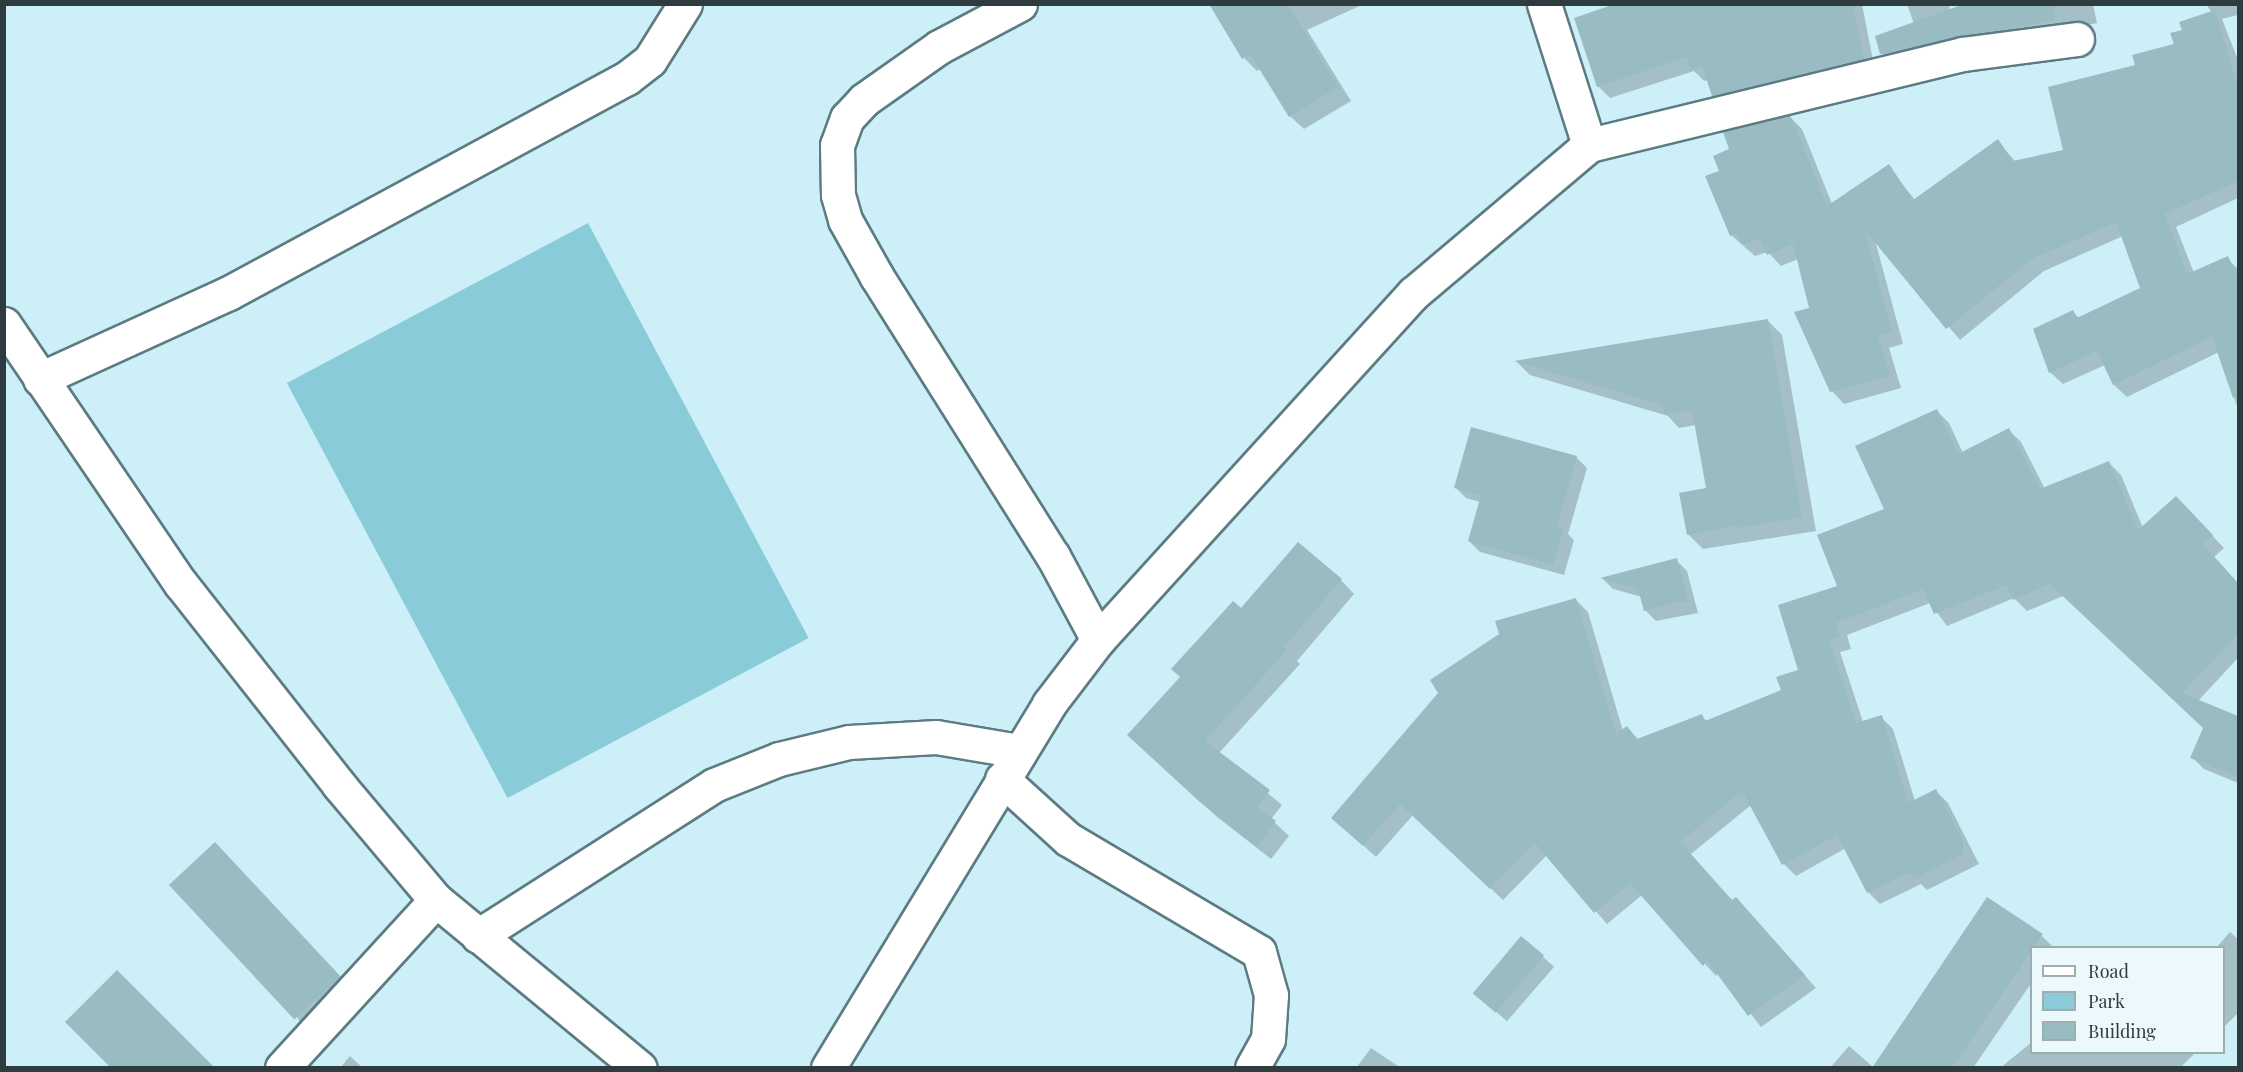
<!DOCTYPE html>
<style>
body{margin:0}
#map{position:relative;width:2243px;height:1072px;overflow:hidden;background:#cdf0f8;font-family:"Playfair Display",serif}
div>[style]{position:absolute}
.green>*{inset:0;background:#89cbd9;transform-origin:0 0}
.shadow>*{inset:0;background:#0003;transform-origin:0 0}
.building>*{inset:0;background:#99bbc2;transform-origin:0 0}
.roads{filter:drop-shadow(2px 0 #5c7c83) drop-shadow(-2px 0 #5c7c83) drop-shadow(0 2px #5c7c83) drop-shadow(0 -2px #5c7c83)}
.minor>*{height:33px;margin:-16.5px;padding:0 16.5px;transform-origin:16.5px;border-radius:16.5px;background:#fff}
span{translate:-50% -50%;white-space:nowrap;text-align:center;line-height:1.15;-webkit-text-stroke:4.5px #ebf9fc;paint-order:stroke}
.frame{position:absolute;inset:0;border:6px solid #2e3c3f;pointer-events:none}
.legend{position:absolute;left:2030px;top:946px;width:195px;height:108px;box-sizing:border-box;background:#ebf9fc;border:2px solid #9fadb0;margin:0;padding:8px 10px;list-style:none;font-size:18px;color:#2e3c3f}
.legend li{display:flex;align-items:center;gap:12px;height:30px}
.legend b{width:30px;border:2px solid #9fadb0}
</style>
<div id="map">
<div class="green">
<div style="left:588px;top:223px;width:470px;height:341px;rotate:62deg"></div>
</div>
<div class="shadow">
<div style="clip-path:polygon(1211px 4px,1364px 4px,1307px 30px,1351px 101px,1304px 129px,1290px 116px,1261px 69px,1257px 71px,1244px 58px)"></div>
<div style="clip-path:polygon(1620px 4px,1862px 4px,1875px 71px,1725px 107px,1713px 95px,1708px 80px,1704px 81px,1694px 71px,1610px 98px,1598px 86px)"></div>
<div style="clip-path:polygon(1907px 4px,1949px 4px,1950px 11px,1969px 4px,2093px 4px,2097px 23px,1892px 64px,1881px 53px,1914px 24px)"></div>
<div style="clip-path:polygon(2206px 4px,2238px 4px,2238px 15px,2222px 19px,2238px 60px,2238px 198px,2176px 227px,2194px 273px,2227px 258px,2238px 269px,2238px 409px,2219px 352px,2127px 397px,2114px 385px,2105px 365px,2063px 384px,2050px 372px,2073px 312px,2079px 318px,2142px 289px,2123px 236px,2044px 271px,1960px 340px,1875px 240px,1903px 344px,1889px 348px,1901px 388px,1844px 404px,1832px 391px,1798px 259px,1781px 266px,1768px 252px,1755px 256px,1731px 235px,1721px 172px,1790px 117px,1802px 129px,1832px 204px,1888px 166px,1915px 200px,1997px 141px,2016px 162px,2065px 151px,2137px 66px,2175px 45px,2183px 31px,2212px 13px)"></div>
<div style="clip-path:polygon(1768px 321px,1782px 335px,1816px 531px,1703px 549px,1689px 535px,1707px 489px,1696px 425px,1679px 428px,1668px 416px,1530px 375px,1517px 362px)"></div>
<div style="clip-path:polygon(1937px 411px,1949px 423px,1963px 453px,2009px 430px,2021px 442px,2045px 489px,2109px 463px,2121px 475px,2143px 528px,2188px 510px,2224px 548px,2214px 557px,2238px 584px,2238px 658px,2198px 701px,2238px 717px,2238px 783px,2204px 769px,2192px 757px,2204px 728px,2063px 596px,2027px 611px,2014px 598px,1947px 626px,1930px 603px,1847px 635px,1851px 649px,1840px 652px,1863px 722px,1881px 717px,1893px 729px,1915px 801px,1936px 791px,1948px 803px,1979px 864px,1927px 890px,1921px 884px,1880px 904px,1868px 892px,1846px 848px,1796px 876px,1784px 864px,1751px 805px,1691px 854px,1732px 902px,1748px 911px,1816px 988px,1761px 1027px,1719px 973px,1716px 976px,1705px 964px,1642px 895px,1607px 924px,1547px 855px,1503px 900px,1413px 815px,1376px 857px,1333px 818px,1576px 600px,1588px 612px,1623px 731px,1627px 728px,1639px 740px,1701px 716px,1707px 721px,1782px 691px,1800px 671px,1839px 587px,1886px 510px)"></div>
<div style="clip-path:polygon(1576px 457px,1587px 468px,1568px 534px,1574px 540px,1564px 575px,1480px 552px,1469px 541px,1480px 502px,1466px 498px,1455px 487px)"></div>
<div style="clip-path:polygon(1676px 560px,1687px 571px,1698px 613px,1656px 621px,1645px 610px,1642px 597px,1613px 589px,1603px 579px)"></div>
<div style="clip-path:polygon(1341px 580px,1354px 594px,1297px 661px,1300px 664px,1219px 753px,1282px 805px,1271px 819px,1289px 836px,1271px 859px,1216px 816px,1143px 748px,1241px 610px)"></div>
<div style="clip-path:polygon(231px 860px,356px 993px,315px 1037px,299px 1021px)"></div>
<div style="clip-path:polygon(2230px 932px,2238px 939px,2238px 1013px,2224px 1027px,2224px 948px,2216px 948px)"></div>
<div style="clip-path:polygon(2042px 936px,2054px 948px,2032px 948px,2032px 982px,1973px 1068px,1830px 1068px,1849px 1046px,1873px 1067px)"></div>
<div style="left:1521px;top:938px;width:44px;height:72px;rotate:41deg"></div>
<div style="clip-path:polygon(2032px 1042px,2032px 1052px,2196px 1052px,2180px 1068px,2000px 1068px)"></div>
<div style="clip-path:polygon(1371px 1048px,1401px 1068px,1356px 1068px)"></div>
<div style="clip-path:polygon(350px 1056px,363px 1068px,340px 1068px)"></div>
</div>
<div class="building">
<div style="clip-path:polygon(1209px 4px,1288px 4px,1338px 87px,1289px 117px,1250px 54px,1242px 59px)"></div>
<div style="clip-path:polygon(1615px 4px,1853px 4px,1864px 59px,1712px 96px,1702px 66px,1691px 70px,1687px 57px,1597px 87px,1574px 18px)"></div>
<div style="clip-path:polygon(1964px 4px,2054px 4px,2055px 20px,1880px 54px,1875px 36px)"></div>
<div style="clip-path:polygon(2215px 10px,2238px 87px,2238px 181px,2165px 214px,2187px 274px,2228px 256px,2238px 278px,2238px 397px,2233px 398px,2212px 337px,2113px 385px,2097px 351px,2049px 373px,2033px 329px,2073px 310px,2077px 318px,2140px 288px,2116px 222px,2032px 259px,1946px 329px,1864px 229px,1892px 332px,1878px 336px,1890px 376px,1830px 392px,1794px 312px,1809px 308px,1793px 244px,1767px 255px,1760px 239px,1742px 245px,1737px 233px,1730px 236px,1705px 176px,1719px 171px,1713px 156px,1729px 149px,1723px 132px,1790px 115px,1827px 206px,1889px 164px,1913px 200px,1998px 139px,2013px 161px,2063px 150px,2048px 87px,2135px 65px,2132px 55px,2174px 44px,2170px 33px,2182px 30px,2179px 22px)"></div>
<div style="clip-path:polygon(1768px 319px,1802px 517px,1739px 528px,1739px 525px,1687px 535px,1679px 493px,1706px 488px,1692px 410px,1664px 414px,1662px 405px,1514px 361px)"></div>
<div style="clip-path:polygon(1937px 409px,1958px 454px,2009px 428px,2040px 489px,2109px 461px,2138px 530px,2176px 496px,2213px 535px,2203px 544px,2238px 583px,2238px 634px,2182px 693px,2238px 716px,2238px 777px,2190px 758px,2203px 728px,2050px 584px,2013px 600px,2007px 585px,1934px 614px,1923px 589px,1836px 623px,1840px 637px,1829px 640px,1856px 723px,1882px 715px,1908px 803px,1936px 789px,1963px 841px,1963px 854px,1913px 879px,1910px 872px,1867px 893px,1837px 835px,1782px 865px,1742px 791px,1680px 842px,1732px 900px,1736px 897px,1805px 975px,1748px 1016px,1707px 960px,1703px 966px,1630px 883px,1594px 913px,1535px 843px,1490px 889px,1400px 804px,1363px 846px,1331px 818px,1438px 693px,1430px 680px,1499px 634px,1495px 621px,1576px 598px,1616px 734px,1627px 726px,1637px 739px,1702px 714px,1705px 721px,1781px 690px,1776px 677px,1798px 670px,1778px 605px,1837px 586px,1817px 535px,1884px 509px,1855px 446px)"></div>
<div style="clip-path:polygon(1471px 427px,1577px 456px,1557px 526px,1564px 528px,1553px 565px,1468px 541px,1481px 495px,1454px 488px)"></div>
<div style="clip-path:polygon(1298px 542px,1342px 579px,1284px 647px,1287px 650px,1205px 741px,1270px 790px,1257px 807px,1276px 821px,1257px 847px,1201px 803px,1127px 735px,1180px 677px,1171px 669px,1233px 601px,1241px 608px)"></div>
<div style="clip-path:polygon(1677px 558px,1689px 603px,1681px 601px,1644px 611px,1638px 589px,1600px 578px)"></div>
<div style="left:215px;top:842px;width:184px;height:63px;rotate:47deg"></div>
<div style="clip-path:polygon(1987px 897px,2043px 934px,1952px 1068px,1872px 1068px)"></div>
<div style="left:1521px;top:936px;width:30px;height:75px;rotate:40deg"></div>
<div style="clip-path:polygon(117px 970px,215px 1068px,111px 1068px,65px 1022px)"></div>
</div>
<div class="roads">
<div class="minor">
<div style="left:1020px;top:4px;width:92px;rotate:152deg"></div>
<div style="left:939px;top:47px;width:92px;rotate:144.8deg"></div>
<div style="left:864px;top:100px;width:25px;rotate:133deg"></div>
<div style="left:847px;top:118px;width:29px;rotate:110deg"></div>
<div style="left:837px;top:145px;width:50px;rotate:88.9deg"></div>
<div style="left:838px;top:195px;width:26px;rotate:74deg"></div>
<div style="left:845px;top:220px;width:65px;rotate:60.7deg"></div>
<div style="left:877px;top:277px;width:330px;rotate:57.8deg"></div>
<div style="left:1053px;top:556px;width:95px;rotate:61.8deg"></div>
<div style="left:1544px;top:4px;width:148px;rotate:72.3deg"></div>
<div style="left:4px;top:324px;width:315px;rotate:55.8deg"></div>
<div style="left:181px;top:584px;width:256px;rotate:51.8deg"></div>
<div style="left:339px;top:785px;width:150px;rotate:49.9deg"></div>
<div style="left:436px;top:900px;width:264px;rotate:39.5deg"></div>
<div style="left:40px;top:379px;width:208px;rotate:-24.5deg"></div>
<div style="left:229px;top:293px;width:452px;rotate:-28.4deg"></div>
<div style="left:627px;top:78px;width:29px;rotate:-38deg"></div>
<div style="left:650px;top:60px;width:66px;rotate:-58deg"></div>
<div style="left:1002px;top:779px;width:89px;rotate:42.3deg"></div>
<div style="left:1068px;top:839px;width:222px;rotate:30.6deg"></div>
<div style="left:1259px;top:952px;width:45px;rotate:74.4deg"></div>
<div style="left:1271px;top:995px;width:44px;rotate:93.9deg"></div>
<div style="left:1268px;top:1039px;width:33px;rotate:119deg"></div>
<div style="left:478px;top:936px;width:280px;rotate:-32.6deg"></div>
<div style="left:714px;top:785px;width:70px;rotate:-21.8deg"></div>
<div style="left:779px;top:759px;width:72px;rotate:-13.7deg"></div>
<div style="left:849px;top:742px;width:87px;rotate:-3.3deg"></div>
<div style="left:936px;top:737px;width:84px;rotate:9.6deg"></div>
<div style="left:282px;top:1068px;width:228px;rotate:-47.5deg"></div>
<div style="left:828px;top:1068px;width:426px;rotate:-58.7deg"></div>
<div style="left:1049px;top:704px;width:81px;rotate:-52.6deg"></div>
<div style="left:1098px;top:640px;width:469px;rotate:-47.7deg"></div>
<div style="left:1414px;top:293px;width:229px;rotate:-40.2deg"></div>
<div style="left:1589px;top:145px;width:385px;rotate:-13.7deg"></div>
<div style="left:1963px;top:54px;width:115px;rotate:-7.5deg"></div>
</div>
</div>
<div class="frame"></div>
<ul class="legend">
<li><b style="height:8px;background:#fff"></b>Road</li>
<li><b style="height:16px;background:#89cbd9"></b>Park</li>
<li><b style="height:16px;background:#99bbc2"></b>Building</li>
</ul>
</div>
